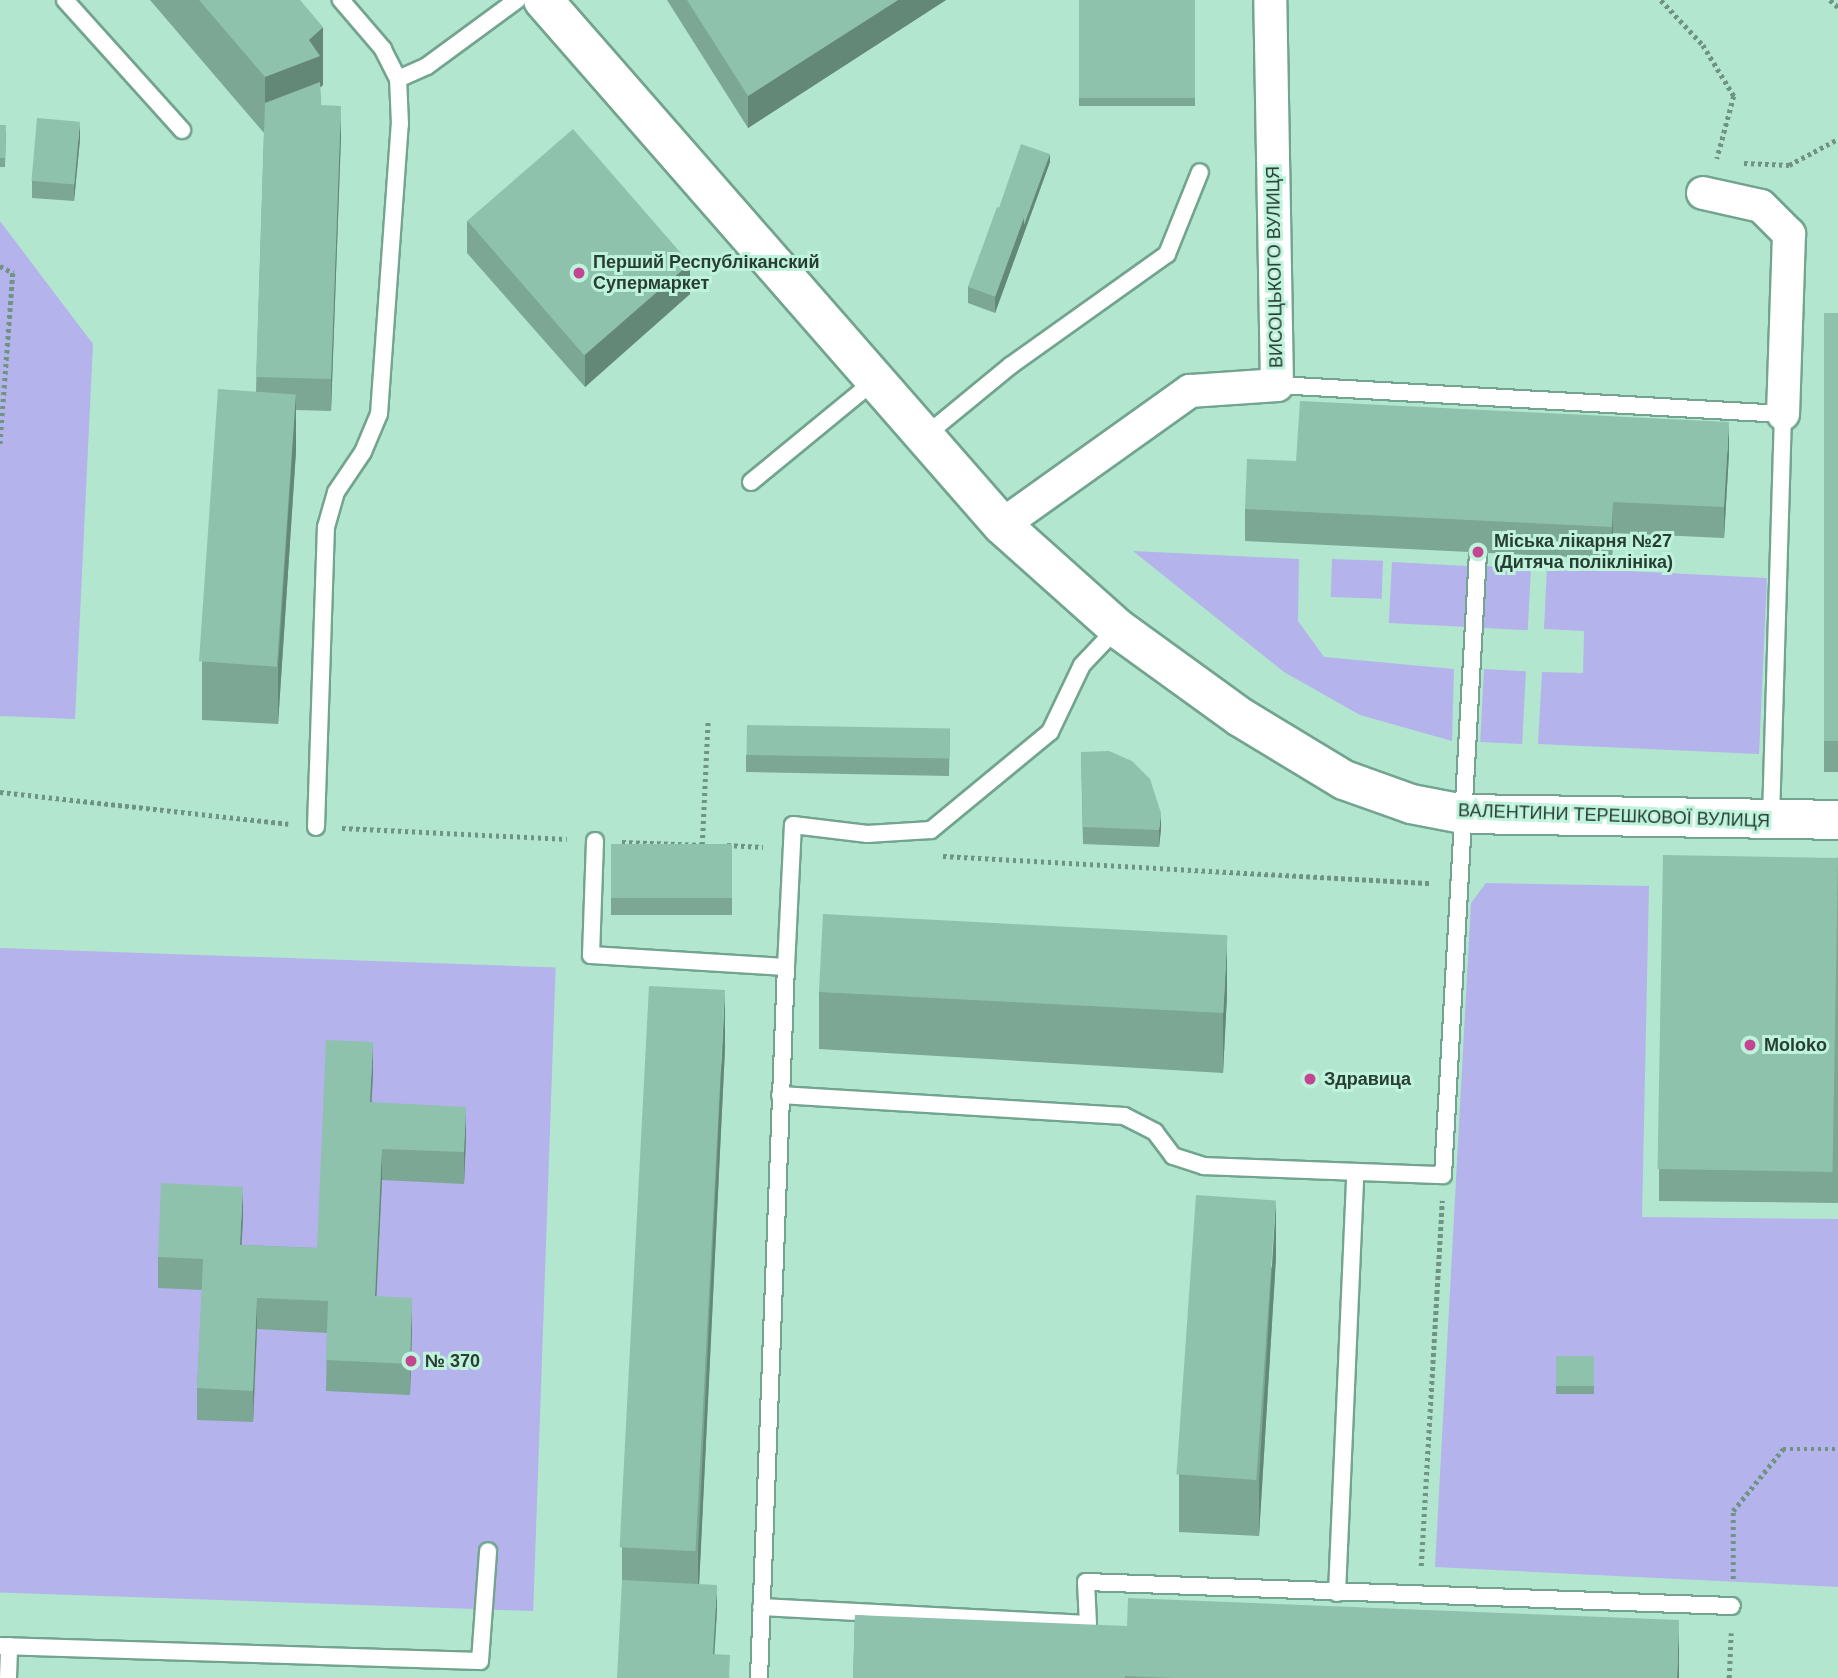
<!DOCTYPE html>
<meta charset="utf-8">
<style>
body{margin:0}
#map{position:relative;width:1838px;height:1678px;overflow:hidden;background:#b2e6cf;font-family:Arial,sans-serif}
div>[style]{position:absolute}
.green>*{inset:0;background:#b5b3eb;transform-origin:0 0}
.path>*{height:4.5px;margin-top:-2.25px;transform-origin:0;background:repeating-linear-gradient(90deg,#6f9484 0 3.5px,transparent 0 7px)}
.roads{filter:drop-shadow(2px 0 #72a48f) drop-shadow(-2px 0 #72a48f) drop-shadow(0 2px #72a48f) drop-shadow(0 -2px #72a48f)}
.lane>*{height:16px;margin:-8px;padding:0 8px;transform-origin:8px;border-radius:8px;background:#fff}
.street>*{height:32px;margin:-16px;padding:0 16px;transform-origin:16px;border-radius:16px;background:#fff}
.secondary>*{height:38px;margin:-19px;padding:0 19px;transform-origin:19px;border-radius:19px;background:#fff}
.wall>*{inset:0;background:#7ba794;transform-origin:0 0}
.shaded-wall>*{inset:0;background:#648878}
.building>*{inset:0;background:#8fc2ac;transform-origin:0 0}
.dots>*{width:19px;height:19px;translate:-50% -50%;box-sizing:border-box;border:4px solid #bff3dc;border-radius:50%}
span{translate:-50% -50%;white-space:nowrap;text-align:center;line-height:1.15;-webkit-text-stroke:6px #bff3dc;paint-order:stroke}
.poi-label{font-size:18px;color:#283d34;font-weight:700}
.left{translate:0 -50%;text-align:left}
.street-label{font-size:18px;color:#283d34}
</style>
<div id="map">
<div class="green">
<div style="clip-path:polygon(0 221px,93px 344px,75px 719px,0 716px)"></div>
<div style="clip-path:polygon(1133px 551px,1299px 559px,1298px 621px,1324px 657px,1454px 669px,1452px 741px,1360px 715px,1284px 672px)"></div>
<div style="left:1332px;top:559px;width:51px;height:38px;rotate:2deg"></div>
<div style="left:1392px;top:562px;width:80px;height:61px;rotate:3deg"></div>
<div style="left:1487px;top:566px;width:44px;height:62px;rotate:3deg"></div>
<div style="clip-path:polygon(1547px 567px,1767px 578px,1759px 754px,1538px 744px,1542px 672px,1583px 673px,1584px 631px,1544px 629px)"></div>
<div style="left:1484px;top:669px;width:42px;height:73px;rotate:3deg"></div>
<div style="clip-path:polygon(1486px 883px,1649px 886px,1642px 1217px,1838px 1219px,1838px 1587px,1435px 1567px,1471px 903px)"></div>
<div style="left:0;top:948px;width:556px;height:644px;rotate:2deg"></div>
</div>
<div class="path">
<div style="left:1661px;top:0;width:62px;rotate:47deg"></div>
<div style="left:1703px;top:45px;width:60px;rotate:58.7deg"></div>
<div style="left:1734px;top:96px;width:65px;rotate:105.1deg"></div>
<div style="left:1830px;top:0;width:11px;rotate:41deg"></div>
<div style="left:1744px;top:163px;width:45px;rotate:2.5deg"></div>
<div style="left:1789px;top:165px;width:55px;rotate:-28deg"></div>
<div style="left:0;top:266px;width:15px;rotate:28deg"></div>
<div style="left:13px;top:273px;width:172px;rotate:94.3deg"></div>
<div style="left:0;top:792px;width:290px;rotate:6.3deg"></div>
<div style="left:342px;top:828px;width:225px;rotate:2.8deg"></div>
<div style="left:622px;top:842px;width:82px;rotate:2.1deg"></div>
<div style="left:702px;top:845px;width:125px;rotate:-87.3deg"></div>
<div style="left:727px;top:845px;width:36px;rotate:3deg"></div>
<div style="left:943px;top:856px;width:489px;rotate:3.2deg"></div>
<div style="left:1421px;top:1566px;width:366px;rotate:-86.7deg"></div>
<div style="left:1733px;top:1579px;width:68px;rotate:-90deg"></div>
<div style="left:1733px;top:1511px;width:80px;rotate:-51.1deg"></div>
<div style="left:1783px;top:1449px;width:55px"></div>
<div style="left:1729px;top:1678px;width:45px;rotate:-87.5deg"></div>
</div>
<div class="roads">
<div class="lane">
<div style="left:65px;top:0;width:175px;rotate:48deg"></div>
<div style="left:398px;top:79px;width:32px;rotate:-24deg"></div>
<div style="left:427px;top:66px;width:112px;rotate:-36.3deg"></div>
<div style="left:1277px;top:385px;width:507px;rotate:3.28deg"></div>
<div style="left:1783px;top:414px;width:406px;rotate:91.7deg"></div>
<div style="left:926px;top:435px;width:109px;rotate:-39.4deg"></div>
<div style="left:1010px;top:366px;width:193px;rotate:-35.5deg"></div>
<div style="left:1167px;top:254px;width:88px;rotate:-68.1deg"></div>
<div style="left:751px;top:482px;width:161px;rotate:-39.4deg"></div>
<div style="left:316px;top:827px;width:300px;rotate:-88.1deg"></div>
<div style="left:326px;top:527px;width:36px;rotate:-74deg"></div>
<div style="left:336px;top:492px;width:48px;rotate:-56deg"></div>
<div style="left:363px;top:452px;width:41px;rotate:-67.2deg"></div>
<div style="left:379px;top:414px;width:291px;rotate:-85.9deg"></div>
<div style="left:400px;top:124px;width:45px;rotate:-92.5deg"></div>
<div style="left:398px;top:79px;width:34px;rotate:-117deg"></div>
<div style="left:383px;top:49px;width:65px;rotate:-130.6deg"></div>
<div style="left:595px;top:841px;width:114px;rotate:92deg"></div>
<div style="left:591px;top:955px;width:195px;rotate:3.5deg"></div>
<div style="left:786px;top:967px;width:142px;rotate:-87.2deg"></div>
<div style="left:793px;top:825px;width:75px;rotate:6.9deg"></div>
<div style="left:867px;top:834px;width:64px;rotate:-3.6deg"></div>
<div style="left:931px;top:830px;width:154px;rotate:-39.5deg"></div>
<div style="left:1050px;top:732px;width:74px;rotate:-64.5deg"></div>
<div style="left:1082px;top:665px;width:51px;rotate:-46.6deg"></div>
<div style="left:780px;top:1095px;width:345px;rotate:3.5deg"></div>
<div style="left:1124px;top:1116px;width:35px;rotate:27deg"></div>
<div style="left:1155px;top:1132px;width:30px;rotate:53deg"></div>
<div style="left:1173px;top:1156px;width:33px;rotate:18deg"></div>
<div style="left:1204px;top:1166px;width:239px;rotate:2.2deg"></div>
<div style="left:1443px;top:1175px;width:624px;rotate:-86.78deg"></div>
<div style="left:1337px;top:1593px;width:420px;rotate:-87.5deg"></div>
<div style="left:761px;top:1607px;width:327px;rotate:3deg"></div>
<div style="left:1088px;top:1624px;width:42px;rotate:-92.7deg"></div>
<div style="left:1086px;top:1582px;width:646px;rotate:2.13deg"></div>
<div style="left:0;top:1646px;width:480px;rotate:1.8deg"></div>
<div style="left:480px;top:1661px;width:110px;rotate:-85.8deg"></div>
<div style="left:8px;top:1678px;width:32px;rotate:-88deg"></div>
<div style="left:759px;top:1678px;width:712px;rotate:-87.83deg"></div>
</div>
<div class="street">
<div style="left:1703px;top:193px;width:59px;rotate:12.6deg"></div>
<div style="left:1761px;top:206px;width:40px;rotate:45deg"></div>
<div style="left:1789px;top:234px;width:180px;rotate:91.9deg"></div>
<div style="left:1002px;top:525px;width:231px;rotate:-35.5deg"></div>
<div style="left:1190px;top:391px;width:87px;rotate:-3.9deg"></div>
<div style="left:1277px;top:385px;width:385px;rotate:-91deg"></div>
</div>
<div class="secondary">
<div style="left:543px;top:0;width:697px;rotate:48.84deg"></div>
<div style="left:1002px;top:525px;width:154px;rotate:41.8deg"></div>
<div style="left:1117px;top:628px;width:152px;rotate:35.9deg"></div>
<div style="left:1240px;top:717px;width:122px;rotate:31.2deg"></div>
<div style="left:1344px;top:780px;width:71px;rotate:19.7deg"></div>
<div style="left:1411px;top:804px;width:53px;rotate:10.9deg"></div>
<div style="left:1463px;top:814px;width:375px;rotate:0.9deg"></div>
</div>
</div>
<div class="wall">
<div style="clip-path:polygon(150px 0,300px 0,323px 85px,320px 87px,321px 105px,341px 137px,331px 411px,296px 410px,296px 451px,278px 724px,202px 720px,202px 662px,256px 391px,264px 133px)"></div>
<div style="clip-path:polygon(667px 0,946px 0,748px 128px)"></div>
<div style="left:1079px;top:0;width:116px;height:106px"></div>
<div style="clip-path:polygon(0 125px,6px 133px,5px 167px,0 167px)"></div>
<div style="clip-path:polygon(80px 139px,74px 201px,32px 198px,32px 181px)"></div>
<div style="clip-path:polygon(1050px 162px,995px 313px,968px 303px,968px 287px,999px 208px)"></div>
<div style="clip-path:polygon(467px 221px,690px 294px,585px 387px,467px 253px)"></div>
<div style="left:1824px;top:313px;width:14px;height:459px"></div>
<div style="clip-path:polygon(1729px 453px,1724px 538px,1613px 533px,1612px 559px,1245px 541px,1245px 509px,1296px 461px)"></div>
<div style="clip-path:polygon(950px 729px,949px 776px,746px 772px,746px 755px)"></div>
<div style="clip-path:polygon(1081px 752px,1161px 829px,1159px 847px,1083px 844px)"></div>
<div style="left:611px;top:844px;width:121px;height:71px"></div>
<div style="clip-path:polygon(1838px 857px,1838px 1203px,1659px 1201px,1659px 1169px)"></div>
<div style="clip-path:polygon(819px 992px,1227px 995px,1223px 1073px,819px 1049px)"></div>
<div style="clip-path:polygon(725px 1048px,699px 1584px,717px 1610px,714px 1654px,730px 1678px,622px 1580px,622px 1547px)"></div>
<div style="clip-path:polygon(373px 1074px,371px 1102px,466px 1138px,464px 1184px,382px 1180px,376px 1296px,412px 1329px,410px 1395px,326px 1391px,327px 1333px,257px 1329px,253px 1422px,197px 1420px,197px 1388px,202px 1290px,158px 1288px,158px 1257px,243px 1218px,241px 1245px,317px 1248px)"></div>
<div style="clip-path:polygon(1276px 1257px,1259px 1536px,1179px 1532px,1179px 1474px)"></div>
<div style="left:1556px;top:1356px;width:38px;height:38px"></div>
<div style="clip-path:polygon(855px 1615px,1679px 1678px,853px 1678px)"></div>
</div>
<div class="shaded-wall">
<div style="clip-path:polygon(898px 0,946px 0,748px 128px,748px 96px)"></div>
<div style="clip-path:polygon(323px 27px,323px 85px,265px 134px,265px 77px)"></div>
<div style="clip-path:polygon(341px 106px,341px 137px,331px 411px,331px 379px)"></div>
<div style="clip-path:polygon(80px 122px,80px 139px,74px 201px,74px 185px)"></div>
<div style="clip-path:polygon(1050px 154px,1050px 162px,995px 313px,995px 296px,1024px 217px)"></div>
<div style="clip-path:polygon(690px 263px,690px 294px,585px 387px,585px 355px)"></div>
<div style="clip-path:polygon(296px 394px,296px 451px,278px 724px,278px 667px)"></div>
<div style="clip-path:polygon(1729px 422px,1729px 453px,1724px 538px,1724px 507px)"></div>
<div style="clip-path:polygon(1613px 502px,1613px 533px,1612px 559px,1612px 527px)"></div>
<div style="clip-path:polygon(1161px 813px,1161px 829px,1159px 847px,1159px 830px)"></div>
<div style="clip-path:polygon(1227px 938px,1227px 995px,1223px 1073px,1223px 1016px)"></div>
<div style="clip-path:polygon(725px 990px,725px 1048px,698px 1609px,698px 1551px)"></div>
<div style="clip-path:polygon(373px 1042px,373px 1074px,370px 1133px,370px 1102px)"></div>
<div style="clip-path:polygon(466px 1107px,466px 1138px,464px 1184px,464px 1152px)"></div>
<div style="clip-path:polygon(382px 1149px,382px 1180px,375px 1328px,375px 1296px)"></div>
<div style="clip-path:polygon(243px 1187px,243px 1218px,240px 1276px,240px 1245px)"></div>
<div style="clip-path:polygon(1276px 1200px,1276px 1257px,1259px 1536px,1259px 1479px)"></div>
<div style="clip-path:polygon(257px 1298px,257px 1329px,253px 1422px,253px 1391px)"></div>
<div style="clip-path:polygon(412px 1298px,412px 1329px,410px 1395px,410px 1364px)"></div>
<div style="clip-path:polygon(717px 1585px,717px 1610px,713px 1678px,713px 1654px)"></div>
<div style="clip-path:polygon(1679px 1620px,1679px 1678px,1677px 1678px)"></div>
</div>
<div class="building">
<div style="clip-path:polygon(199px 0,300px 0,323px 27px,309px 40px,320px 56px,265px 77px)"></div>
<div style="clip-path:polygon(687px 0,898px 0,748px 96px)"></div>
<div style="left:1079px;top:0;width:116px;height:98px"></div>
<div style="clip-path:polygon(320px 82px,321px 105px,341px 106px,331px 379px,256px 377px,265px 103px)"></div>
<div style="left:37px;top:118px;width:43px;height:63px;rotate:5deg"></div>
<div style="clip-path:polygon(0 125px,6px 125px,5px 158px,0 158px)"></div>
<div style="left:573px;top:129px;width:178px;height:140px;rotate:49deg"></div>
<div style="clip-path:polygon(1021px 144px,1050px 154px,1024px 225px,1024px 217px,999px 208px)"></div>
<div style="left:997px;top:207px;width:29px;height:85px;rotate:20deg"></div>
<div style="left:1824px;top:313px;width:14px;height:428px"></div>
<div style="left:218px;top:389px;width:78px;height:273px;rotate:4deg"></div>
<div style="clip-path:polygon(1300px 401px,1729px 422px,1724px 507px,1613px 502px,1612px 527px,1245px 509px,1247px 459px,1296px 461px)"></div>
<div style="left:747px;top:725px;width:203px;height:30px;rotate:1deg"></div>
<div style="clip-path:polygon(1109px 751px,1132px 761px,1150px 779px,1161px 813px,1159px 830px,1083px 827px,1081px 752px)"></div>
<div style="left:611px;top:844px;width:121px;height:54px"></div>
<div style="left:1663px;top:855px;width:175px;height:314px;rotate:1deg"></div>
<div style="left:823px;top:914px;width:405px;height:78px;rotate:3deg"></div>
<div style="left:649px;top:986px;width:76px;height:562px;rotate:3deg"></div>
<div style="clip-path:polygon(326px 1040px,373px 1042px,370px 1102px,466px 1107px,464px 1152px,382px 1149px,375px 1296px,412px 1298px,410px 1364px,326px 1360px,328px 1301px,257px 1298px,253px 1391px,197px 1388px,203px 1259px,158px 1257px,161px 1183px,243px 1187px,240px 1245px,317px 1248px)"></div>
<div style="left:1196px;top:1195px;width:80px;height:280px;rotate:4deg"></div>
<div style="left:1556px;top:1356px;width:38px;height:30px"></div>
<div style="clip-path:polygon(622px 1580px,717px 1585px,713px 1654px,730px 1655px,729px 1678px,617px 1678px)"></div>
<div style="clip-path:polygon(1128px 1598px,1679px 1620px,1677px 1678px,1175px 1678px,1125px 1676px,1125px 1678px,853px 1678px,855px 1615px,1127px 1626px)"></div>
</div>
<div class="dots">
<div style="left:579px;top:273px;background:#c44693"></div>
<div style="left:1478px;top:552px;background:#c44693"></div>
<div style="left:1750px;top:1045px;background:#c44693"></div>
<div style="left:1310px;top:1079px;background:#c44693"></div>
<div style="left:411px;top:1361px;background:#c44693"></div>
</div>
<div class="poi-label">
<span class="left" style="left:593px;top:273px">Перший Республiканский<br>Супермаркет</span>
<span class="left" style="left:1494px;top:552px">Міська лікарня №27<br>(Дитяча поліклініка)</span>
<span class="left" style="left:1764px;top:1045px">Moloko</span>
<span class="left" style="left:1324px;top:1079px">Здравица</span>
<span class="left" style="left:425px;top:1361px">№ 370</span>
</div>
<div class="street-label">
<span style="left:1275px;top:267px;rotate:-91deg">ВИСОЦЬКОГО ВУЛИЦЯ</span>
<span style="left:1614px;top:816px;rotate:2deg">ВАЛЕНТИНИ ТЕРЕШКОВОЇ ВУЛИЦЯ</span>
</div>
</div>
